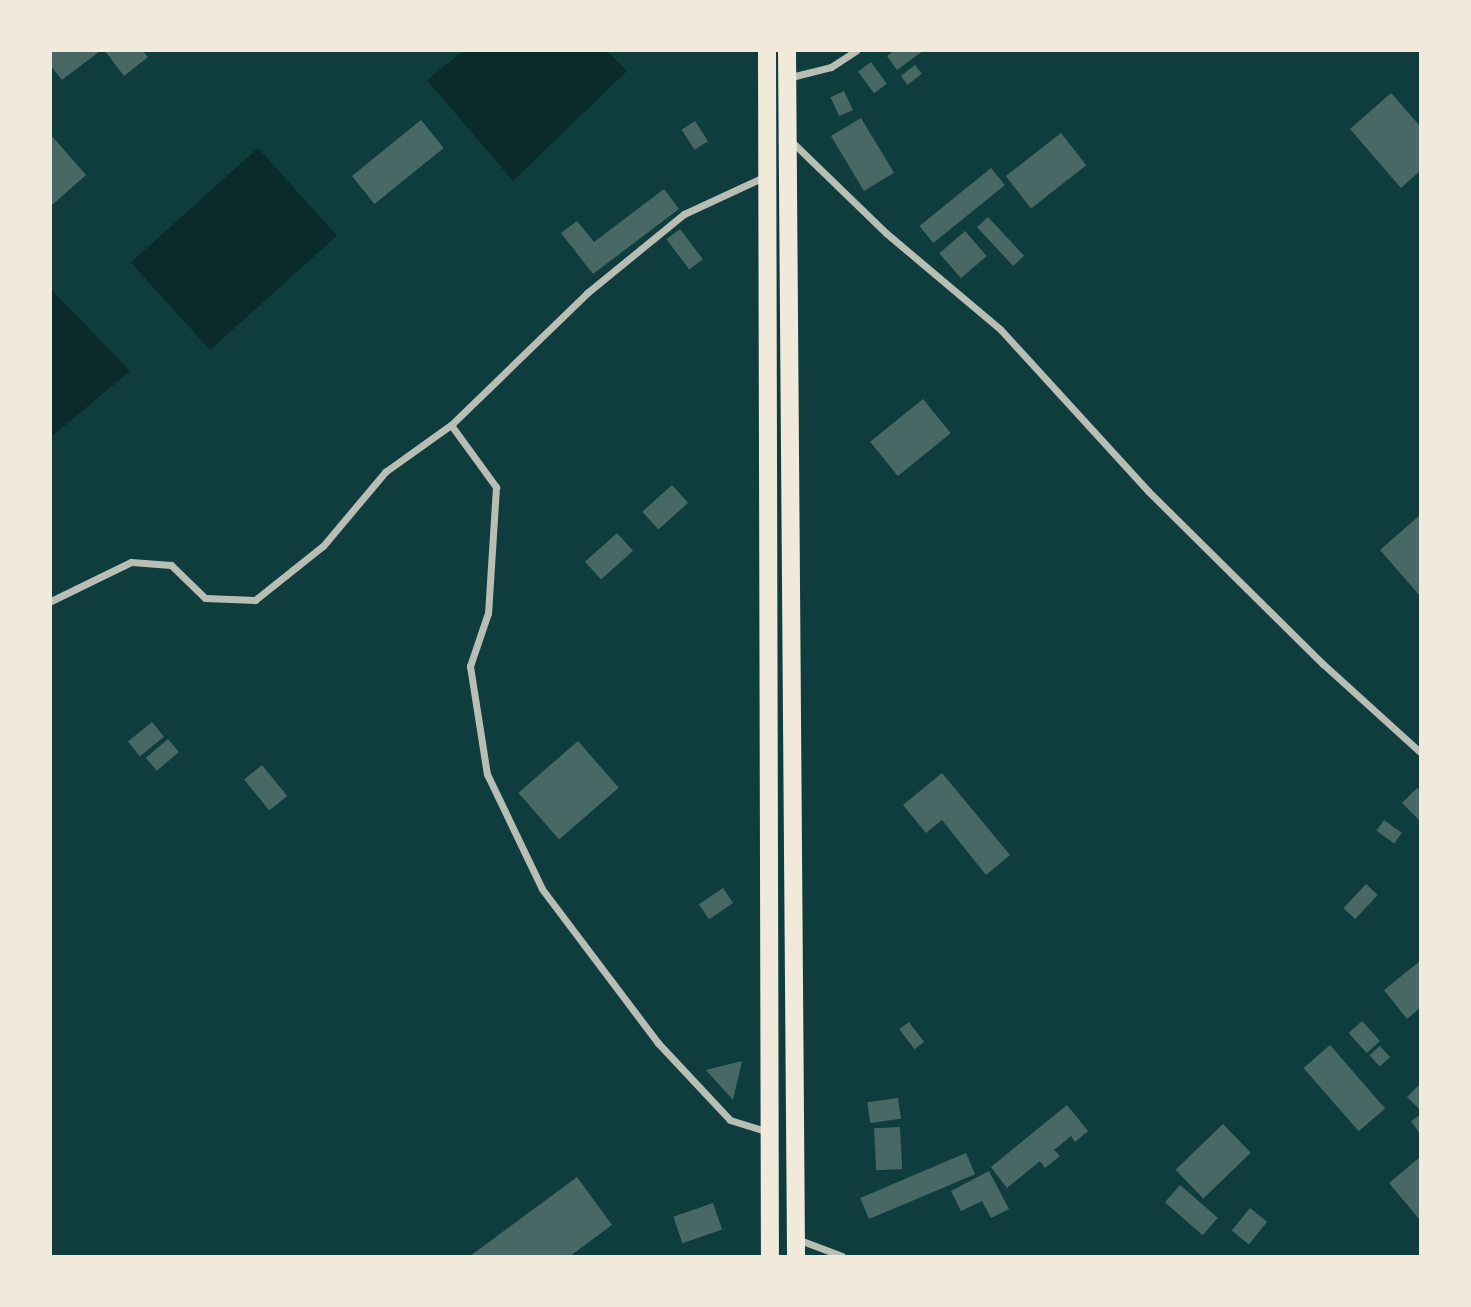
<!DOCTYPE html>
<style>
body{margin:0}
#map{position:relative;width:1471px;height:1307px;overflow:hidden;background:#0f3d3e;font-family:"Playfair Display",serif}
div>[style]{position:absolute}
.water>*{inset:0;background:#0a2a2b;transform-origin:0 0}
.building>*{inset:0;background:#486865;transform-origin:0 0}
.minor>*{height:7px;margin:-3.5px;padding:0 3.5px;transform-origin:3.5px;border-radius:3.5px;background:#b8beb3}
.primary>*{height:18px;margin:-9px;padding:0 9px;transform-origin:9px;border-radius:9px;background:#f1e9da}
span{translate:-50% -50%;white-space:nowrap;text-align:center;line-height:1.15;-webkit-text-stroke:7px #f1e9da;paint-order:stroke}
.frame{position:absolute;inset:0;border:52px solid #f1e9da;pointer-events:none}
</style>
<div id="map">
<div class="water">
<div style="clip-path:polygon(463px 51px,607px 51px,627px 71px,513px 181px,427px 80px)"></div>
<div style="left:258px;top:148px;width:118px;height:171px;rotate:48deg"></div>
<div style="clip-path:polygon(51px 289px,130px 371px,51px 437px)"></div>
</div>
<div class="building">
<div style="clip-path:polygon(51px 51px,100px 51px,62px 80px,51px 66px)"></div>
<div style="clip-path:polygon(105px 51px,143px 51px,148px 57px,124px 76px)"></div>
<div style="clip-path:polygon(894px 51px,923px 51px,897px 70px,887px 56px)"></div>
<div style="left:871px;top:62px;width:27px;height:16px;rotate:54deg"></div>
<div style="left:915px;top:65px;width:11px;height:18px;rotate:52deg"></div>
<div style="left:844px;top:91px;width:21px;height:15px;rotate:65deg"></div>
<div style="clip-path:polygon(1391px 93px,1420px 126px,1420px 171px,1401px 188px,1350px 129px)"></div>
<div style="left:861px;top:118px;width:64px;height:35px;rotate:59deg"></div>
<div style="left:421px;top:120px;width:36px;height:89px;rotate:51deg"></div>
<div style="left:695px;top:121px;width:24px;height:16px;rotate:57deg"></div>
<div style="left:1061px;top:133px;width:41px;height:70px;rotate:52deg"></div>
<div style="clip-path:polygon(51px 135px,86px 175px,51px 206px)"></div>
<div style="left:991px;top:168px;width:22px;height:92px;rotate:51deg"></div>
<div style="clip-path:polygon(664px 189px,679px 209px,593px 274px,561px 233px,577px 221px,594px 242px)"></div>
<div style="left:988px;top:217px;width:53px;height:15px;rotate:47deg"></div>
<div style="left:680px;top:229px;width:38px;height:17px;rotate:53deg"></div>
<div style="left:965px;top:231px;width:33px;height:34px;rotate:49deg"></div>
<div style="left:923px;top:399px;width:44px;height:68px;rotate:51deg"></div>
<div style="left:672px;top:485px;width:24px;height:40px;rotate:48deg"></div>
<div style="clip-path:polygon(1420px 515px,1420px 596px,1380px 550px)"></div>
<div style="left:617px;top:533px;width:24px;height:43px;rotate:48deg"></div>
<div style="left:152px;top:722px;width:19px;height:31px;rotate:51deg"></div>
<div style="left:168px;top:739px;width:17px;height:29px;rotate:50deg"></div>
<div style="left:578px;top:741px;width:62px;height:79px;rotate:49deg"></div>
<div style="left:262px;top:765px;width:40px;height:23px;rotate:51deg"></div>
<div style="clip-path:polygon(942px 773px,1010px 855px,986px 875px,942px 820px,926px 833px,903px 805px)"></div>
<div style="clip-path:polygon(1417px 788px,1420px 791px,1420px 821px,1402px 803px)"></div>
<div style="left:1384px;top:820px;width:22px;height:13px;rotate:36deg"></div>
<div style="left:1366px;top:884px;width:16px;height:33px;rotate:43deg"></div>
<div style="left:723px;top:888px;width:18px;height:29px;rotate:56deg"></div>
<div style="clip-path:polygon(1420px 961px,1420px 1008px,1407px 1019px,1384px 990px)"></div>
<div style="left:1362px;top:1021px;width:27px;height:18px;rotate:48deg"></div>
<div style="left:909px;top:1022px;width:25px;height:12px;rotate:53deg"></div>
<div style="left:1330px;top:1045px;width:84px;height:35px;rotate:49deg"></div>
<div style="left:1380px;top:1046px;width:15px;height:14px;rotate:48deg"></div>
<div style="clip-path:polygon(742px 1061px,733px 1100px,706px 1070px)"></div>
<div style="clip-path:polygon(1420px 1084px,1420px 1110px,1407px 1097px)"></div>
<div style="left:898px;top:1098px;width:21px;height:31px;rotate:82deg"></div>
<div style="clip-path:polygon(1067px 1105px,1088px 1131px,1075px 1142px,1071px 1136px,1054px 1150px,1060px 1156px,1045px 1168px,1040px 1161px,1007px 1188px,991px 1167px)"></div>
<div style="clip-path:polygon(1420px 1115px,1420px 1134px,1411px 1121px)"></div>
<div style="left:1223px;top:1124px;width:40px;height:66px;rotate:46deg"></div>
<div style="left:900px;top:1127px;width:42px;height:26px;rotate:87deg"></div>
<div style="left:966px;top:1153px;width:23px;height:115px;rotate:67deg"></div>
<div style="clip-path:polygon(1420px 1157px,1420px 1220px,1389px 1183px)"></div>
<div style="clip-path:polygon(989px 1171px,1009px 1209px,991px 1218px,982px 1201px,961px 1211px,951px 1191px)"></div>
<div style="clip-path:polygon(577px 1177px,612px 1225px,570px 1256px,470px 1256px)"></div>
<div style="left:1180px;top:1185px;width:50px;height:23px;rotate:41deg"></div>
<div style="left:713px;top:1203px;width:28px;height:42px;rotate:71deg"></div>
<div style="left:1250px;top:1208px;width:22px;height:29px;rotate:39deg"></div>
</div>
<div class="minor">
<div style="left:787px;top:78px;width:45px;rotate:-14deg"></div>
<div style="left:831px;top:67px;width:30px;rotate:-33deg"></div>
<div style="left:791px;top:141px;width:132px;rotate:44.1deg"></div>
<div style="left:886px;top:233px;width:150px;rotate:40.1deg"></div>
<div style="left:1001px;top:330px;width:218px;rotate:47.6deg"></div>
<div style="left:1148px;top:491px;width:246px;rotate:44.7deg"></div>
<div style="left:1323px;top:664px;width:131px;rotate:42.2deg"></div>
<div style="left:451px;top:425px;width:77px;rotate:54deg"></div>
<div style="left:496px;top:487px;width:126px;rotate:93.6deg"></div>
<div style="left:488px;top:613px;width:56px;rotate:108.8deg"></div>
<div style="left:470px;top:666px;width:109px;rotate:81.1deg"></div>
<div style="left:487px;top:774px;width:127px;rotate:64.4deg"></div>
<div style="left:542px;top:889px;width:193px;rotate:53deg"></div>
<div style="left:658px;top:1043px;width:105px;rotate:46.9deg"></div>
<div style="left:730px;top:1120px;width:41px;rotate:17.1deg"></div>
<div style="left:51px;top:601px;width:89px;rotate:-26deg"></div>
<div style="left:131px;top:562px;width:40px;rotate:4.3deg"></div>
<div style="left:171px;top:565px;width:47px;rotate:44.1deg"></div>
<div style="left:205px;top:598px;width:50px;rotate:2.3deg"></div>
<div style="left:255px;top:600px;width:87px;rotate:-38.5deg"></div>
<div style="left:323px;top:546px;width:97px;rotate:-50deg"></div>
<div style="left:385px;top:472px;width:81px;rotate:-35.5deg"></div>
<div style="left:451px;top:425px;width:190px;rotate:-44.1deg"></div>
<div style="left:587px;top:293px;width:125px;rotate:-39.2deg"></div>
<div style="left:684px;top:214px;width:90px;rotate:-24.9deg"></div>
<div style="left:797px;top:1239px;width:48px;rotate:20.7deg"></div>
</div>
<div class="primary">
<div style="left:767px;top:51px;width:1205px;rotate:89.86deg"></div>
<div style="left:787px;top:51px;width:1205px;rotate:89.57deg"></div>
</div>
<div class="frame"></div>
</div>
